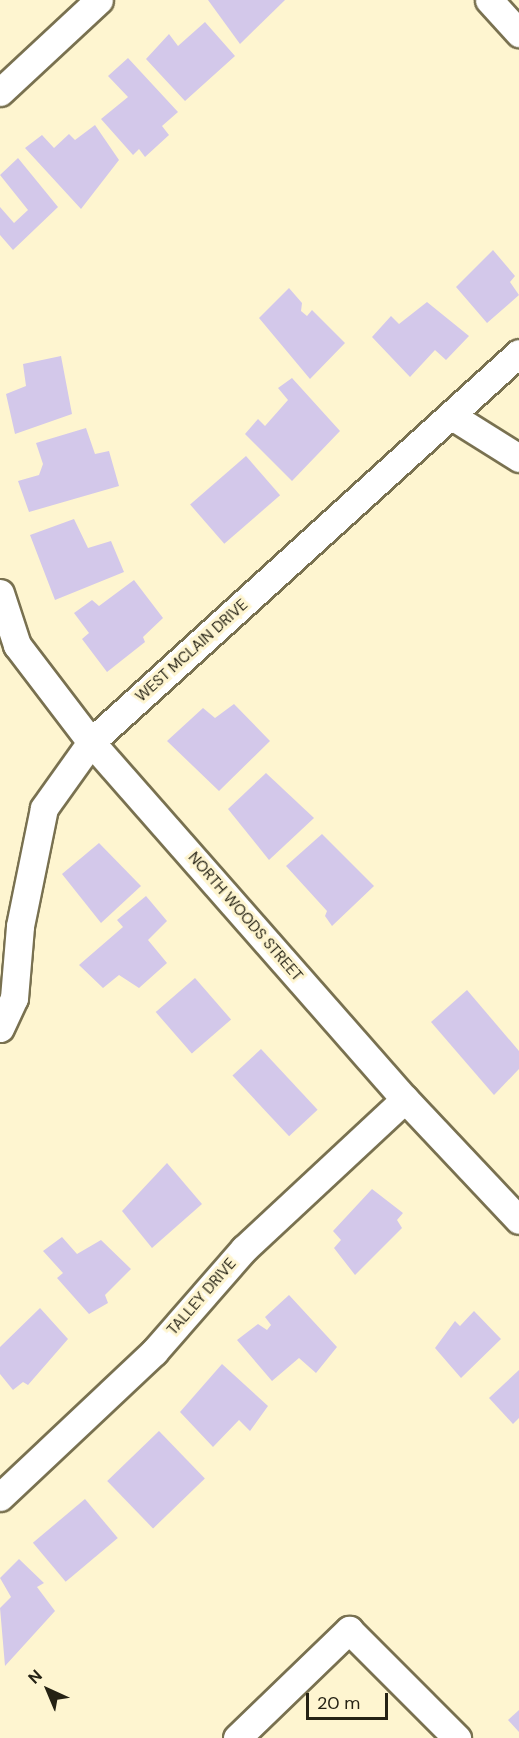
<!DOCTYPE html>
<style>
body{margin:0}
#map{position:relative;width:519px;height:1738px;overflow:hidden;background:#fef5d0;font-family:"DM Sans",sans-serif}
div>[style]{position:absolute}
.building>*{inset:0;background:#d3c8ea;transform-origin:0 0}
.roads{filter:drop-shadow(2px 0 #797150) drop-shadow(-2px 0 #797150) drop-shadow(0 2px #797150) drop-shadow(0 -2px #797150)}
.minor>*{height:27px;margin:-13.5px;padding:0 13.5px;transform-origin:13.5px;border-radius:13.5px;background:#fff}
span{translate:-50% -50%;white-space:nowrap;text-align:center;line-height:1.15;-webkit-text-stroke:6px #fef5d0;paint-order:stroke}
.street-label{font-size:15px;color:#252214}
.north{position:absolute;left:18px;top:1660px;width:60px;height:60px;-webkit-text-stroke:4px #fef5d0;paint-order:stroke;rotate:316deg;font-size:16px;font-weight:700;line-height:24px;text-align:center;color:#252214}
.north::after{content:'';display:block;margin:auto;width:21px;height:27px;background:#252214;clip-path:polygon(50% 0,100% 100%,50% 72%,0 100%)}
.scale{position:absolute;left:306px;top:1693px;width:82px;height:27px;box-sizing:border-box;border:3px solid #252214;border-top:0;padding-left:8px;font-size:18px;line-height:21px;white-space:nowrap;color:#252214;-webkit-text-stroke:4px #fef5d0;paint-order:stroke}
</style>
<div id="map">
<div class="building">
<div style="clip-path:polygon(208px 0,285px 0,240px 44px)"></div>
<div style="clip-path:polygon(205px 22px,235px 56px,185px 101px,146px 59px,169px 34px,178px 46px)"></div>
<div style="clip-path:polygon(128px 58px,178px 112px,162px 126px,169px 135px,145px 157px,139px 149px,133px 155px,101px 119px,128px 97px,108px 76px)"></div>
<div style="clip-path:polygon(95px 125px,119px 160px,81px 209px,25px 148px,42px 135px,54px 148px,69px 134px,75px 140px)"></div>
<div style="clip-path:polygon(18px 158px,58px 207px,13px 250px,0 235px,0 207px,14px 223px,28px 210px,0 175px)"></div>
<div style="clip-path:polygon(493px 250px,515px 276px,510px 282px,519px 295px,487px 323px,456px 287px)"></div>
<div style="clip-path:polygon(289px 288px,302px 303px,301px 311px,307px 316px,312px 310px,345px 343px,310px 379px,259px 318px)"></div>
<div style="clip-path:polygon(427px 302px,469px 336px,446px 360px,435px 350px,410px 377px,372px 337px,391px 316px,399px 324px)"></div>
<div style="clip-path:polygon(61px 356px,72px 414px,15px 434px,6px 394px,26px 386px,23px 364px)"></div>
<div style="clip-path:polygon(292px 378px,340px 431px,292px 481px,245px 434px,258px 419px,265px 426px,288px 400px,278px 388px)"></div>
<div style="clip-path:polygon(86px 428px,95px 454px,109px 451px,119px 486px,29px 512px,18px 481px,39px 475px,43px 464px,36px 443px)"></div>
<div style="left:246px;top:456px;width:52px;height:74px;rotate:49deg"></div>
<div style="clip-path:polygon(74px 519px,88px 548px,111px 541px,124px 572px,55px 600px,30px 535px)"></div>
<div style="clip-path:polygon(134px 580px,163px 618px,143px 637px,145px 642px,107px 672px,82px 639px,89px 633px,74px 613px,92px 600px,99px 606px)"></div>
<div style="clip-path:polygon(234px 704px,270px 741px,219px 791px,167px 741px,203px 708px,215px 718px)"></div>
<div style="clip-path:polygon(266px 773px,314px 818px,269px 860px,228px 809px)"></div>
<div style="clip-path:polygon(322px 834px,374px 886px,332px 926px,325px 916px,327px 911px,286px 866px)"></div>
<div style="clip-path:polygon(99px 843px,141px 886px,101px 923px,62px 874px)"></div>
<div style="clip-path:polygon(146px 896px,167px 921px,148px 940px,167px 963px,139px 988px,119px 975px,103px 988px,79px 965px,123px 927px,117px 920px)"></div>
<div style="left:195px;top:978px;width:55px;height:52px;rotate:49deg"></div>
<div style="clip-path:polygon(467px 990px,519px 1051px,519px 1069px,494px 1095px,431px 1022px)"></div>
<div style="left:261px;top:1049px;width:83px;height:39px;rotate:47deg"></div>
<div style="clip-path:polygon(167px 1163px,202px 1204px,152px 1248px,122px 1211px)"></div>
<div style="clip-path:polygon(372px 1189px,403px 1213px,397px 1220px,402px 1228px,355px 1275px,334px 1248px,341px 1240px,333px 1231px)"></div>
<div style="clip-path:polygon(62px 1237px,77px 1254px,101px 1240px,131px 1269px,105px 1295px,108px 1303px,89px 1314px,57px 1278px,63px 1273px,43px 1251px)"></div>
<div style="clip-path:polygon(289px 1295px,337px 1347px,316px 1373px,299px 1358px,272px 1381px,237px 1340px,258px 1324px,267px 1330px,271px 1325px,265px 1317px)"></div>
<div style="clip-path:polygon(40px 1308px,68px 1339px,28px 1385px,23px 1382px,13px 1390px,0 1374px,0 1347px)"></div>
<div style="clip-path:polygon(474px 1311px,501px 1339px,461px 1378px,435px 1348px,455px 1321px,460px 1326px)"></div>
<div style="clip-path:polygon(222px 1364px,268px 1406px,250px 1431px,239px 1420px,213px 1447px,180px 1412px)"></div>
<div style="clip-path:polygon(519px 1370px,519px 1418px,513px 1424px,489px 1398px)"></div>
<div style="left:159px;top:1431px;width:66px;height:72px;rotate:46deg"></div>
<div style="left:85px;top:1499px;width:51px;height:68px;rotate:50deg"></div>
<div style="clip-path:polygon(19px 1559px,44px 1583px,37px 1587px,55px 1611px,5px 1666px,0 1608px,11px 1597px,0 1578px)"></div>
<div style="clip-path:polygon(519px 1710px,519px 1732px,508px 1720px)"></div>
</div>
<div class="roads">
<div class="minor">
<div style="left:489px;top:0;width:45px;rotate:47.7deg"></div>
<div style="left:0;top:92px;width:135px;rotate:-42.9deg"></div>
<div style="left:452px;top:416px;width:79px;rotate:32.1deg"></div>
<div style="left:0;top:593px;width:55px;rotate:71.9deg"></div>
<div style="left:17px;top:645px;width:122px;rotate:52.7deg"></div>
<div style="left:91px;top:742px;width:475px;rotate:48.7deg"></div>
<div style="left:405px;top:1099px;width:166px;rotate:46.7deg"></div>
<div style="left:0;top:1028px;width:33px;rotate:-65deg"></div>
<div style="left:14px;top:998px;width:72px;rotate:-85.2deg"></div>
<div style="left:20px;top:926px;width:120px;rotate:-78.5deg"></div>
<div style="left:44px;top:808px;width:81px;rotate:-54.5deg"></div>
<div style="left:91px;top:742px;width:578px;rotate:-42.27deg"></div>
<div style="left:0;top:1497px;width:212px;rotate:-43.3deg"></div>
<div style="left:154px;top:1352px;width:137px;rotate:-48.9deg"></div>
<div style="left:244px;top:1249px;width:220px;rotate:-43deg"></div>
<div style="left:237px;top:1738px;width:156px;rotate:-44deg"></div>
<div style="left:349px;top:1630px;width:153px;rotate:45deg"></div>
</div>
</div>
<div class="street-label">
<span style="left:192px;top:651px;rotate:-42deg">WEST MCLAIN DRIVE</span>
<span style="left:245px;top:917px;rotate:49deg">NORTH WOODS STREET</span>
<span style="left:202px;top:1297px;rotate:-49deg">TALLEY DRIVE</span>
</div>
<div class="north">N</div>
<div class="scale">20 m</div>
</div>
